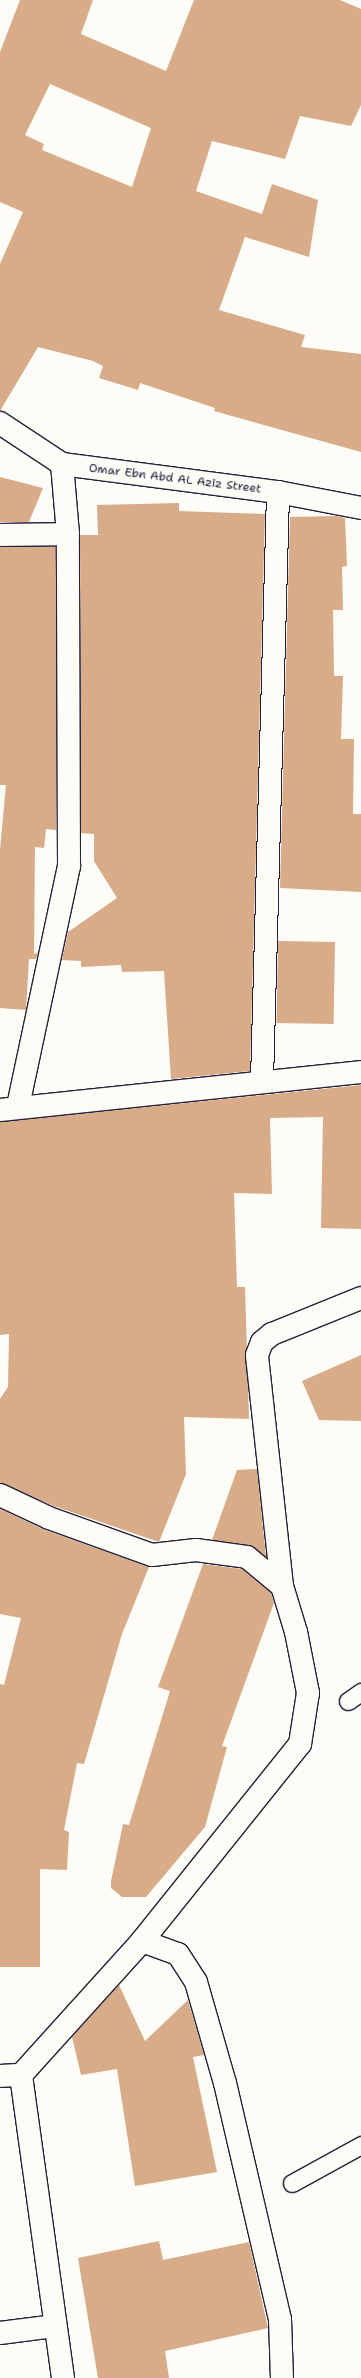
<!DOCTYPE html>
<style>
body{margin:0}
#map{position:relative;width:361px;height:2378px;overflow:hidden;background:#fdfcf7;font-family:"Shantell Sans",sans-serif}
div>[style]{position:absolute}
.building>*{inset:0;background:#d8ab89;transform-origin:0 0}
.roads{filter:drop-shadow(1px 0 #22223b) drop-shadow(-1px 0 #22223b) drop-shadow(0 1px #22223b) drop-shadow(0 -1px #22223b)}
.lane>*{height:17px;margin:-8.5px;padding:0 8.5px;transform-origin:8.5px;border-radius:8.5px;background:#fdfcf7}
.street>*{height:22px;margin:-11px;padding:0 11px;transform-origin:11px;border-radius:11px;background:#fdfcf7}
.secondary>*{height:22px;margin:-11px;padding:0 11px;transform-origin:11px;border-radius:11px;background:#fdfcf7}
span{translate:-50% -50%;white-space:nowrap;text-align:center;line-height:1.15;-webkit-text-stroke:3.5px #fdfcf7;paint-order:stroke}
.street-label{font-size:12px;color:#22223b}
</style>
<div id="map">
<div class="building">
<div style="clip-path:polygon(evenodd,20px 0,93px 0,81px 34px,166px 71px,194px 0,340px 0,361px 9px,361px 105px,351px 126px,300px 116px,285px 159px,212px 141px,196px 191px,262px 214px,272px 184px,318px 200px,309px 257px,245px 237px,219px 310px,305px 335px,301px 347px,361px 354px,361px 452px,214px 411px,215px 408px,140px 383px,138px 390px,99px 378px,103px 366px,93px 361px,38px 347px,0 411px,0 264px,23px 212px,0 202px,0 52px,20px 0,50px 84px,151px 128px,132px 187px,42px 150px,44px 144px,25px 135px,50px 84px)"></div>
<div style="clip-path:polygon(0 477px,43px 488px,29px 522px,0 522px)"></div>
<div style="clip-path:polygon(179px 503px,179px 511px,265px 514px,250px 1071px,171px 1079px,164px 971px,122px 972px,121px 965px,81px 967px,81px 961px,62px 960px,68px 932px,117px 898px,94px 861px,94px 834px,81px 833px,80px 535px,98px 535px,97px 505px)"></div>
<div style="clip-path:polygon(336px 516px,345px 518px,347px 566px,342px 567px,343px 610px,333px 610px,334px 676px,343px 676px,341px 739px,354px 739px,353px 814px,361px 814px,361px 892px,280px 888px,290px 517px)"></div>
<div style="clip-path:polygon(0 547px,56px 547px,56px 830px,46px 829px,44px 848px,35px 847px,34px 954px,38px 952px,36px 959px,29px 959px,26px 1010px,0 1008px,0 850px,6px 785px,0 785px)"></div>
<div style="left:278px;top:941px;width:57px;height:82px;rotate:1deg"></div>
<div style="clip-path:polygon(361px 1085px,361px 1229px,321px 1228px,323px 1117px,270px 1118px,272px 1194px,234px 1193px,237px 1287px,245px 1287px,249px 1419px,184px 1417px,186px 1474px,159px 1542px,54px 1506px,0 1483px,0 1399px,8px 1387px,9px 1334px,0 1335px,0 1122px)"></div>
<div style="clip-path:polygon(361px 1355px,361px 1421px,319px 1420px,302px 1381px)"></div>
<div style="clip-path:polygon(257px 1469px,266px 1557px,249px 1545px,212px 1540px,237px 1470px)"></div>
<div style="clip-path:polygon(0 1509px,45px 1530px,149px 1567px,122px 1634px,84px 1764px,77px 1763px,64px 1830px,69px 1832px,67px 1870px,40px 1869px,40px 1967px,0 1967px,0 1684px,4px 1685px,21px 1618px,0 1614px)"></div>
<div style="clip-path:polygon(203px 1564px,242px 1569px,271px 1593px,274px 1603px,222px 1746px,227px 1747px,205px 1827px,146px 1897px,122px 1897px,111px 1888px,111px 1881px,123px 1824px,129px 1825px,170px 1691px,158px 1687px)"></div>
<div style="clip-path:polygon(119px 1985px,145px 2041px,188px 2000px,204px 2055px,193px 2057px,217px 2172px,135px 2186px,117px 2069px,81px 2075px,72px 2037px)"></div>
<div style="clip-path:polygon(159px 2241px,163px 2260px,249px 2242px,268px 2328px,165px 2351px,169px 2378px,98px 2378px,78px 2258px)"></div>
</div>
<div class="roads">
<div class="lane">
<div style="left:348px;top:1701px;width:16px;rotate:-35deg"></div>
<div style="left:292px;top:2183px;width:79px;rotate:-28.8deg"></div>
</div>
<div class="street">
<div style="left:0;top:535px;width:68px;rotate:-0.8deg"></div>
<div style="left:262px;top:1081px;width:589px;rotate:-88.44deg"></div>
<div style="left:18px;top:1106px;width:245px;rotate:-78deg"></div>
<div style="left:69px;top:866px;width:332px;rotate:-90.2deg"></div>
<div style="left:68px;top:534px;width:70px;rotate:-94.9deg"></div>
<div style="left:0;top:1110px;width:363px;rotate:-6deg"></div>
<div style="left:0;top:1495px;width:54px;rotate:25.1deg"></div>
<div style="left:49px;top:1518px;width:109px;rotate:19.8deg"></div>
<div style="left:152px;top:1555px;width:44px;rotate:-6.5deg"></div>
<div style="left:196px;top:1550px;width:51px;rotate:7.8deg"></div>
<div style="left:247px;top:1557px;width:45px;rotate:39.6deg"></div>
<div style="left:142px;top:1941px;width:38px;rotate:20deg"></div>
<div style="left:178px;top:1954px;width:33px;rotate:57deg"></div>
<div style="left:196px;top:1982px;width:105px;rotate:74deg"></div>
<div style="left:225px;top:2083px;width:242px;rotate:76.9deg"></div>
<div style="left:280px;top:2319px;width:59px;rotate:88.1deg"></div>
<div style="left:0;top:2076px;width:21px;rotate:-3deg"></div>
<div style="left:0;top:2333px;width:54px;rotate:-7.4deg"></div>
<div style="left:63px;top:2378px;width:306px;rotate:-97.9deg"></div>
<div style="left:21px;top:2075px;width:181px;rotate:-47.9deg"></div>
<div style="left:142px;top:1941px;width:253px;rotate:-51.3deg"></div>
<div style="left:300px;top:1744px;width:52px;rotate:-81.1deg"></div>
<div style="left:308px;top:1693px;width:62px;rotate:-101.1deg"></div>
<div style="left:296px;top:1632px;width:48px;rotate:-106.9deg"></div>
<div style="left:282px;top:1586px;width:232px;rotate:-96.2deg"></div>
<div style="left:257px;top:1355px;width:14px;rotate:-69deg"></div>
<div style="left:262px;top:1342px;width:13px;rotate:-39deg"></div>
<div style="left:272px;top:1334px;width:96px;rotate:-22deg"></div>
</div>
<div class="secondary">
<div style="left:0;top:423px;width:74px;rotate:33.5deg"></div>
<div style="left:62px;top:464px;width:218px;rotate:7.4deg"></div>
<div style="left:278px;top:492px;width:85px;rotate:10.9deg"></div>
</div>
</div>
<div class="street-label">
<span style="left:175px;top:479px;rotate:7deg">Omar Ebn Abd AL Aziz Street</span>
</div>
</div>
